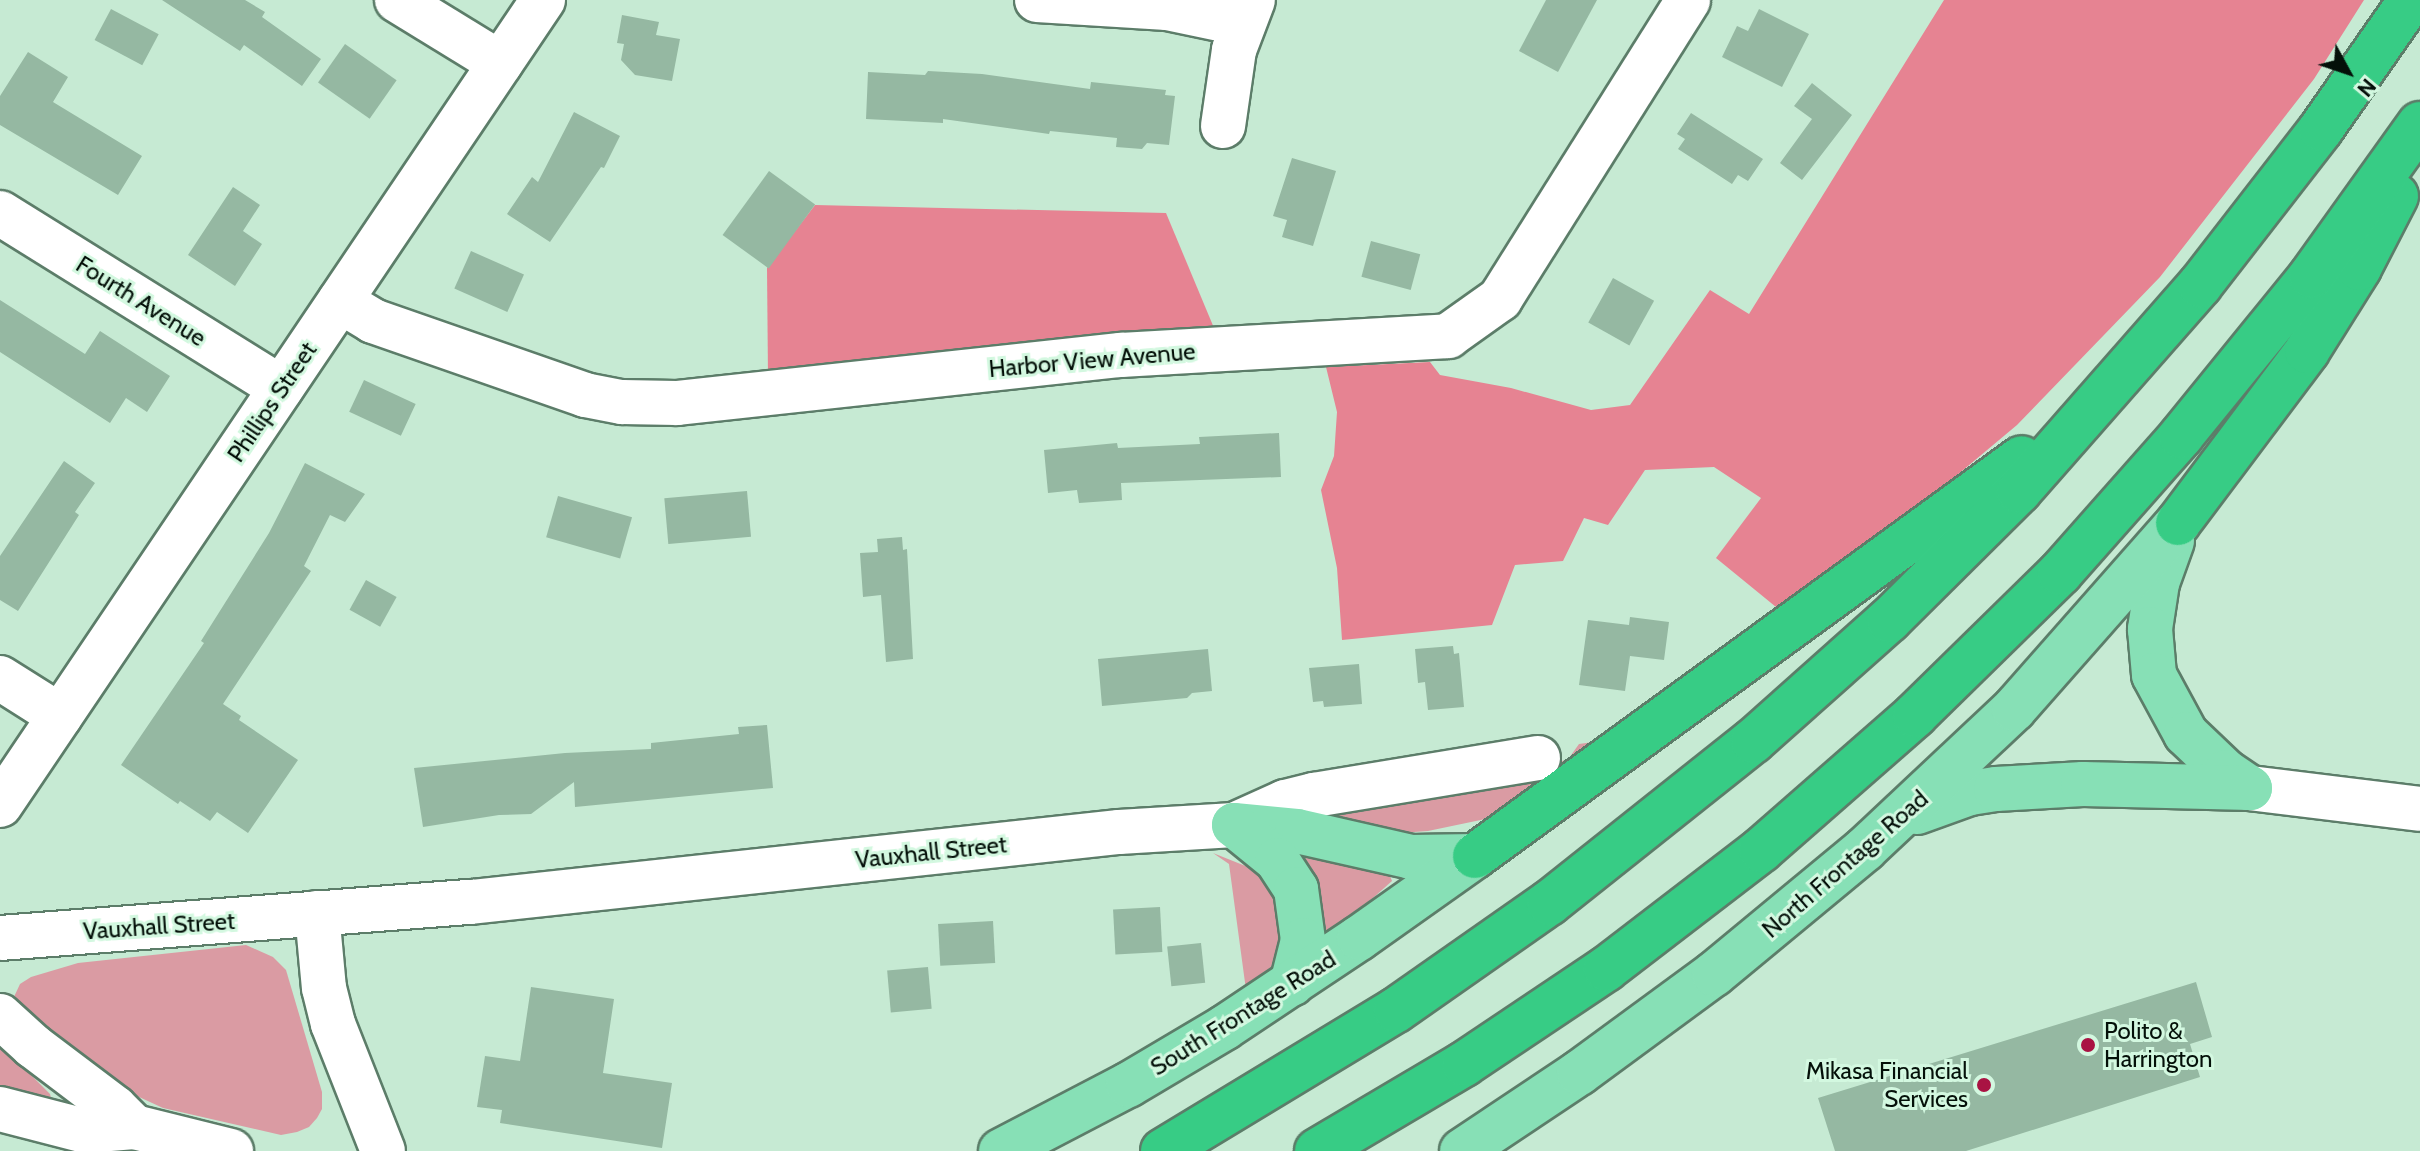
<!DOCTYPE html>
<style>
body{margin:0}
#map{position:relative;width:2420px;height:1151px;overflow:hidden;background:#c6ead3;font-family:Cabin,sans-serif}
div>[style]{position:absolute}
.green>*{inset:0;background:#da9ba3}
.forest>*{inset:0;background:#e68392}
.building>*{inset:0;background:#95b8a2;transform-origin:0 0}
.roads{filter:drop-shadow(2px 0 #5c7d69) drop-shadow(-2px 0 #5c7d69) drop-shadow(0 2px #5c7d69) drop-shadow(0 -2px #5c7d69)}
.minor>*{height:44px;margin:-22px;padding:0 22px;transform-origin:22px;border-radius:22px;background:#fff}
.major>*{height:44px;margin:-22px;padding:0 22px;transform-origin:22px;border-radius:22px;background:#87e0b6}
.highway>*{height:44px;margin:-22px;padding:0 22px;transform-origin:22px;border-radius:22px;background:#37cc85}
.dots>*{width:22px;height:22px;translate:-50% -50%;box-sizing:border-box;border:4px solid #d3f8e0;border-radius:50%}
span{translate:-50% -50%;white-space:nowrap;text-align:center;line-height:1.15;-webkit-text-stroke:6px #d3f8e0;paint-order:stroke}
.street-label{font-size:24px;color:#041009}
.poi-label{font-size:24px;color:#041009}
.left{translate:0 -50%;text-align:left}
.right{translate:-100% -50%;text-align:right}
.north{position:absolute;left:2308px;top:32px;width:80px;height:80px;-webkit-text-stroke:6px #d3f8e0;paint-order:stroke;rotate:130deg;font-size:22px;font-weight:700;line-height:32px;text-align:center;color:#041009}
.north::after{content:'';display:block;margin:auto;width:28px;height:36px;background:#041009;clip-path:polygon(50% 0,100% 100%,50% 72%,0 100%)}
</style>
<div id="map">
<div class="green">
<div style="clip-path:polygon(1614px 739px,1495px 817px,1428px 831px,1371px 835px,1331px 827px,1321px 802px,1558px 763px,1569px 758px,1579px 744px)"></div>
<div style="clip-path:polygon(1315px 850px,1390px 876px,1392px 881px,1326px 940px,1301px 857px,1301px 854px)"></div>
<div style="clip-path:polygon(1213px 853px,1258px 871px,1277px 893px,1287px 922px,1273px 974px,1246px 990px,1229px 864px)"></div>
<div style="clip-path:polygon(246px 945px,273px 957px,286px 970px,322px 1092px,322px 1109px,317px 1118px,309px 1127px,297px 1132px,281px 1135px,163px 1108px,113px 1085px,14px 1008px,13px 999px,20px 984px,31px 977px,78px 963px)"></div>
<div style="clip-path:polygon(0 1044px,50px 1094px,52px 1102px,0 1092px)"></div>
</div>
<div class="forest">
<div style="clip-path:polygon(1944px 0,2364px 0,2314px 79px,2160px 277px,2017px 425px,1907px 517px,1782px 612px,1716px 558px,1761px 498px,1714px 467px,1645px 470px,1608px 525px,1584px 518px,1563px 561px,1515px 565px,1492px 625px,1342px 640px,1337px 568px,1321px 490px,1334px 456px,1337px 412px,1326px 367px,1430px 362px,1440px 375px,1511px 388px,1591px 410px,1630px 405px,1710px 290px,1749px 314px)"></div>
<div style="clip-path:polygon(815px 205px,1166px 213px,1214px 328px,768px 377px,767px 268px)"></div>
</div>
<div class="building">
<div style="clip-path:polygon(162px 0,245px 0,265px 12px,262px 17px,321px 59px,302px 86px,244px 45px,240px 51px)"></div>
<div style="clip-path:polygon(1546px 0,1597px 0,1558px 72px,1519px 51px)"></div>
<div style="left:111px;top:9px;width:54px;height:35px;rotate:28deg"></div>
<div style="clip-path:polygon(1759px 9px,1809px 34px,1782px 87px,1722px 57px,1737px 26px,1748px 31px)"></div>
<div style="clip-path:polygon(622px 15px,659px 22px,656px 35px,680px 39px,672px 81px,635px 75px,621px 60px,624px 44px,617px 43px)"></div>
<div style="left:345px;top:44px;width:63px;height:47px;rotate:35deg"></div>
<div style="clip-path:polygon(28px 52px,68px 77px,53px 102px,142px 156px,118px 195px,0 125px,0 96px)"></div>
<div style="clip-path:polygon(928px 71px,982px 74px,1090px 89px,1091px 82px,1166px 90px,1165px 95px,1175px 96px,1169px 145px,1147px 143px,1142px 149px,1116px 147px,1117px 138px,1050px 131px,1049px 134px,943px 119px,943px 123px,866px 119px,868px 72px,925px 75px)"></div>
<div style="clip-path:polygon(1812px 83px,1852px 115px,1802px 180px,1780px 163px,1812px 119px,1794px 106px)"></div>
<div style="clip-path:polygon(574px 112px,620px 136px,604px 168px,601px 167px,550px 242px,507px 214px,532px 177px,538px 182px)"></div>
<div style="clip-path:polygon(1691px 113px,1763px 159px,1748px 181px,1738px 175px,1732px 184px,1678px 149px,1685px 139px,1677px 134px)"></div>
<div style="clip-path:polygon(1292px 158px,1336px 171px,1313px 246px,1282px 237px,1287px 220px,1273px 216px)"></div>
<div style="left:769px;top:171px;width:57px;height:79px;rotate:36deg"></div>
<div style="clip-path:polygon(233px 187px,260px 205px,243px 231px,262px 244px,235px 286px,188px 255px)"></div>
<div style="left:1371px;top:241px;width:51px;height:37px;rotate:15deg"></div>
<div style="left:471px;top:251px;width:58px;height:41px;rotate:24deg"></div>
<div style="left:1613px;top:278px;width:47px;height:51px;rotate:29deg"></div>
<div style="clip-path:polygon(0 300px,85px 354px,100px 331px,170px 376px,147px 412px,126px 398px,110px 423px,0 352px)"></div>
<div style="left:364px;top:380px;width:57px;height:35px;rotate:25deg"></div>
<div style="clip-path:polygon(1279px 433px,1281px 477px,1121px 483px,1122px 500px,1079px 503px,1077px 490px,1048px 493px,1044px 450px,1117px 443px,1118px 448px,1200px 444px,1199px 437px)"></div>
<div style="clip-path:polygon(64px 461px,95px 483px,75px 512px,79px 515px,18px 611px,0 600px,0 556px)"></div>
<div style="clip-path:polygon(305px 463px,365px 494px,345px 522px,330px 515px,304px 566px,311px 571px,223px 704px,241px 716px,239px 720px,298px 760px,248px 833px,217px 812px,210px 821px,180px 801px,178px 804px,121px 765px,204px 643px,201px 641px,269px 533px)"></div>
<div style="left:747px;top:491px;width:46px;height:83px;rotate:85deg"></div>
<div style="left:558px;top:496px;width:77px;height:43px;rotate:16deg"></div>
<div style="clip-path:polygon(902px 537px,903px 550px,907px 549px,913px 659px,886px 662px,881px 595px,863px 597px,860px 553px,878px 552px,877px 539px)"></div>
<div style="left:366px;top:580px;width:35px;height:34px;rotate:29deg"></div>
<div style="clip-path:polygon(1630px 617px,1669px 622px,1664px 660px,1630px 656px,1625px 691px,1579px 685px,1588px 620px,1629px 625px)"></div>
<div style="clip-path:polygon(1453px 646px,1454px 654px,1459px 653px,1464px 707px,1428px 710px,1425px 682px,1418px 683px,1415px 649px)"></div>
<div style="clip-path:polygon(1208px 649px,1212px 691px,1192px 693px,1187px 698px,1102px 706px,1098px 659px)"></div>
<div style="clip-path:polygon(1359px 664px,1362px 704px,1324px 707px,1323px 701px,1313px 702px,1309px 668px)"></div>
<div style="clip-path:polygon(767px 725px,773px 788px,575px 807px,574px 782px,531px 814px,499px 815px,423px 827px,414px 768px,565px 753px,651px 749px,651px 743px,739px 734px,738px 727px)"></div>
<div style="left:1160px;top:907px;width:45px;height:47px;rotate:87deg"></div>
<div style="left:993px;top:921px;width:42px;height:55px;rotate:87deg"></div>
<div style="left:1201px;top:943px;width:40px;height:34px;rotate:84deg"></div>
<div style="left:928px;top:967px;width:42px;height:41px;rotate:85deg"></div>
<div style="clip-path:polygon(2196px 982px,2212px 1037px,2190px 1044px,2200px 1077px,1966px 1151px,1835px 1151px,1818px 1098px)"></div>
<div style="clip-path:polygon(531px 987px,614px 999px,603px 1073px,672px 1083px,662px 1148px,500px 1123px,502px 1110px,477px 1107px,485px 1056px,520px 1061px)"></div>
</div>
<div class="roads">
<div class="minor">
<div style="left:397px;top:0;width:121px;rotate:31.5deg"></div>
<div style="left:1037px;top:0;width:130px;rotate:3.5deg"></div>
<div style="left:1167px;top:8px;width:78px;rotate:11.9deg"></div>
<div style="left:1223px;top:126px;width:77px;rotate:-81.8deg"></div>
<div style="left:1234px;top:50px;width:53px;rotate:-69.2deg"></div>
<div style="left:0;top:213px;width:331px;rotate:31.9deg"></div>
<div style="left:340px;top:301px;width:39px;rotate:31deg"></div>
<div style="left:373px;top:321px;width:225px;rotate:19.2deg"></div>
<div style="left:585px;top:395px;width:38px;rotate:11deg"></div>
<div style="left:622px;top:402px;width:55px;rotate:1deg"></div>
<div style="left:677px;top:403px;width:447px;rotate:-6.2deg"></div>
<div style="left:1121px;top:355px;width:328px;rotate:-3.3deg"></div>
<div style="left:1448px;top:336px;width:64px;rotate:-35.4deg"></div>
<div style="left:1500px;top:299px;width:353px;rotate:-57.8deg"></div>
<div style="left:0;top:678px;width:71px;rotate:32.3deg"></div>
<div style="left:2250px;top:788px;width:171px;rotate:7deg"></div>
<div style="left:0;top:805px;width:971px;rotate:-56deg"></div>
<div style="left:317px;top:913px;width:75px;rotate:84.7deg"></div>
<div style="left:324px;top:988px;width:37px;rotate:76deg"></div>
<div style="left:333px;top:1024px;width:136px;rotate:68.5deg"></div>
<div style="left:0;top:938px;width:472px;rotate:-4.4deg"></div>
<div style="left:471px;top:902px;width:652px;rotate:-6.17deg"></div>
<div style="left:1119px;top:832px;width:115px;rotate:-3.5deg"></div>
<div style="left:1234px;top:825px;width:56px;rotate:-24.3deg"></div>
<div style="left:1285px;top:802px;width:30px;rotate:-14deg"></div>
<div style="left:1314px;top:795px;width:227px;rotate:-9.4deg"></div>
<div style="left:0;top:1016px;width:45px;rotate:42.3deg"></div>
<div style="left:33px;top:1046px;width:103px;rotate:37.1deg"></div>
<div style="left:115px;top:1108px;width:27px;rotate:45deg"></div>
<div style="left:0;top:1109px;width:88px;rotate:14.5deg"></div>
<div style="left:85px;top:1131px;width:49px;rotate:-4.7deg"></div>
<div style="left:134px;top:1127px;width:100px;rotate:13.9deg"></div>
</div>
<div class="major">
<div style="left:2172px;top:541px;width:45px;rotate:109.7deg"></div>
<div style="left:2157px;top:583px;width:47px;rotate:98.7deg"></div>
<div style="left:2150px;top:629px;width:46px;rotate:85deg"></div>
<div style="left:2154px;top:675px;width:67px;rotate:61.5deg"></div>
<div style="left:2186px;top:734px;width:55px;rotate:43.5deg"></div>
<div style="left:2226px;top:772px;width:29px;rotate:34deg"></div>
<div style="left:1917px;top:812px;width:56px;rotate:-19.7deg"></div>
<div style="left:1970px;top:793px;width:26px;rotate:-9deg"></div>
<div style="left:1996px;top:789px;width:87px;rotate:-3.3deg"></div>
<div style="left:2083px;top:784px;width:167px;rotate:1.4deg"></div>
<div style="left:1234px;top:825px;width:63px;rotate:5.4deg"></div>
<div style="left:1297px;top:831px;width:117px;rotate:12.8deg"></div>
<div style="left:1411px;top:857px;width:64px;rotate:-0.9deg"></div>
<div style="left:1234px;top:825px;width:55px;rotate:39.1deg"></div>
<div style="left:1277px;top:860px;width:35px;rotate:57deg"></div>
<div style="left:1296px;top:889px;width:51px;rotate:82.2deg"></div>
<div style="left:1303px;top:940px;width:45px;rotate:104deg"></div>
<div style="left:1001px;top:1151px;width:143px;rotate:-27.5deg"></div>
<div style="left:1128px;top:1085px;width:112px;rotate:-30.7deg"></div>
<div style="left:1224px;top:1028px;width:162px;rotate:-33.7deg"></div>
<div style="left:1359px;top:938px;width:142px;rotate:-35.3deg"></div>
<div style="left:1462px;top:1151px;width:141px;rotate:-33.7deg"></div>
<div style="left:1579px;top:1073px;width:167px;rotate:-36.3deg"></div>
<div style="left:1714px;top:974px;width:196px;rotate:-39.6deg"></div>
<div style="left:1865px;top:849px;width:204px;rotate:-43.2deg"></div>
<div style="left:2014px;top:709px;width:248px;rotate:-48.6deg"></div>
</div>
<div class="highway">
<div style="left:2178px;top:523px;width:215px;rotate:-53.1deg"></div>
<div style="left:2307px;top:351px;width:98px;rotate:-57.9deg"></div>
<div style="left:2359px;top:268px;width:81px;rotate:-62.8deg"></div>
<div style="left:1475px;top:856px;width:676px;rotate:-36.04deg"></div>
<div style="left:1163px;top:1151px;width:272px;rotate:-31.2deg"></div>
<div style="left:1396px;top:1010px;width:187px;rotate:-35deg"></div>
<div style="left:1549px;top:903px;width:260px;rotate:-38.5deg"></div>
<div style="left:1753px;top:741px;width:182px;rotate:-41.7deg"></div>
<div style="left:1889px;top:620px;width:183px;rotate:-44.8deg"></div>
<div style="left:2019px;top:491px;width:274px;rotate:-48.7deg"></div>
<div style="left:2200px;top:285px;width:197px;rotate:-52.2deg"></div>
<div style="left:2321px;top:129px;width:157px;rotate:-55.1deg"></div>
<div style="left:1317px;top:1151px;width:171px;rotate:-30.6deg"></div>
<div style="left:1464px;top:1064px;width:171px;rotate:-33.8deg"></div>
<div style="left:1606px;top:969px;width:195px;rotate:-37.5deg"></div>
<div style="left:1761px;top:850px;width:205px;rotate:-41.2deg"></div>
<div style="left:1915px;top:715px;width:203px;rotate:-44.4deg"></div>
<div style="left:2060px;top:573px;width:183px;rotate:-48.5deg"></div>
<div style="left:2181px;top:436px;width:206px;rotate:-50.9deg"></div>
<div style="left:2311px;top:276px;width:187px;rotate:-54.4deg"></div>
</div>
</div>
<div class="dots">
<div style="left:2088px;top:1045px;background:#a91343"></div>
<div style="left:1984px;top:1085px;background:#a91343"></div>
</div>
<div class="street-label">
<span style="left:141px;top:301px;rotate:32deg">Fourth Avenue</span>
<span style="left:1092px;top:360px;rotate:-5deg">Harbor View Avenue</span>
<span style="left:272px;top:402px;rotate:-56deg">Phillips Street</span>
<span style="left:931px;top:852px;rotate:-6deg">Vauxhall Street</span>
<span style="left:1845px;top:864px;rotate:-41deg">North Frontage Road</span>
<span style="left:159px;top:926px;rotate:-4deg">Vauxhall Street</span>
<span style="left:1243px;top:1013px;rotate:-32deg">South Frontage Road</span>
</div>
<div class="poi-label">
<span class="left" style="left:2104px;top:1045px">Polito &amp;<br>Harrington</span>
<span class="right" style="left:1968px;top:1085px">Mikasa Financial<br>Services</span>
</div>
<div class="north">N</div>
</div>
